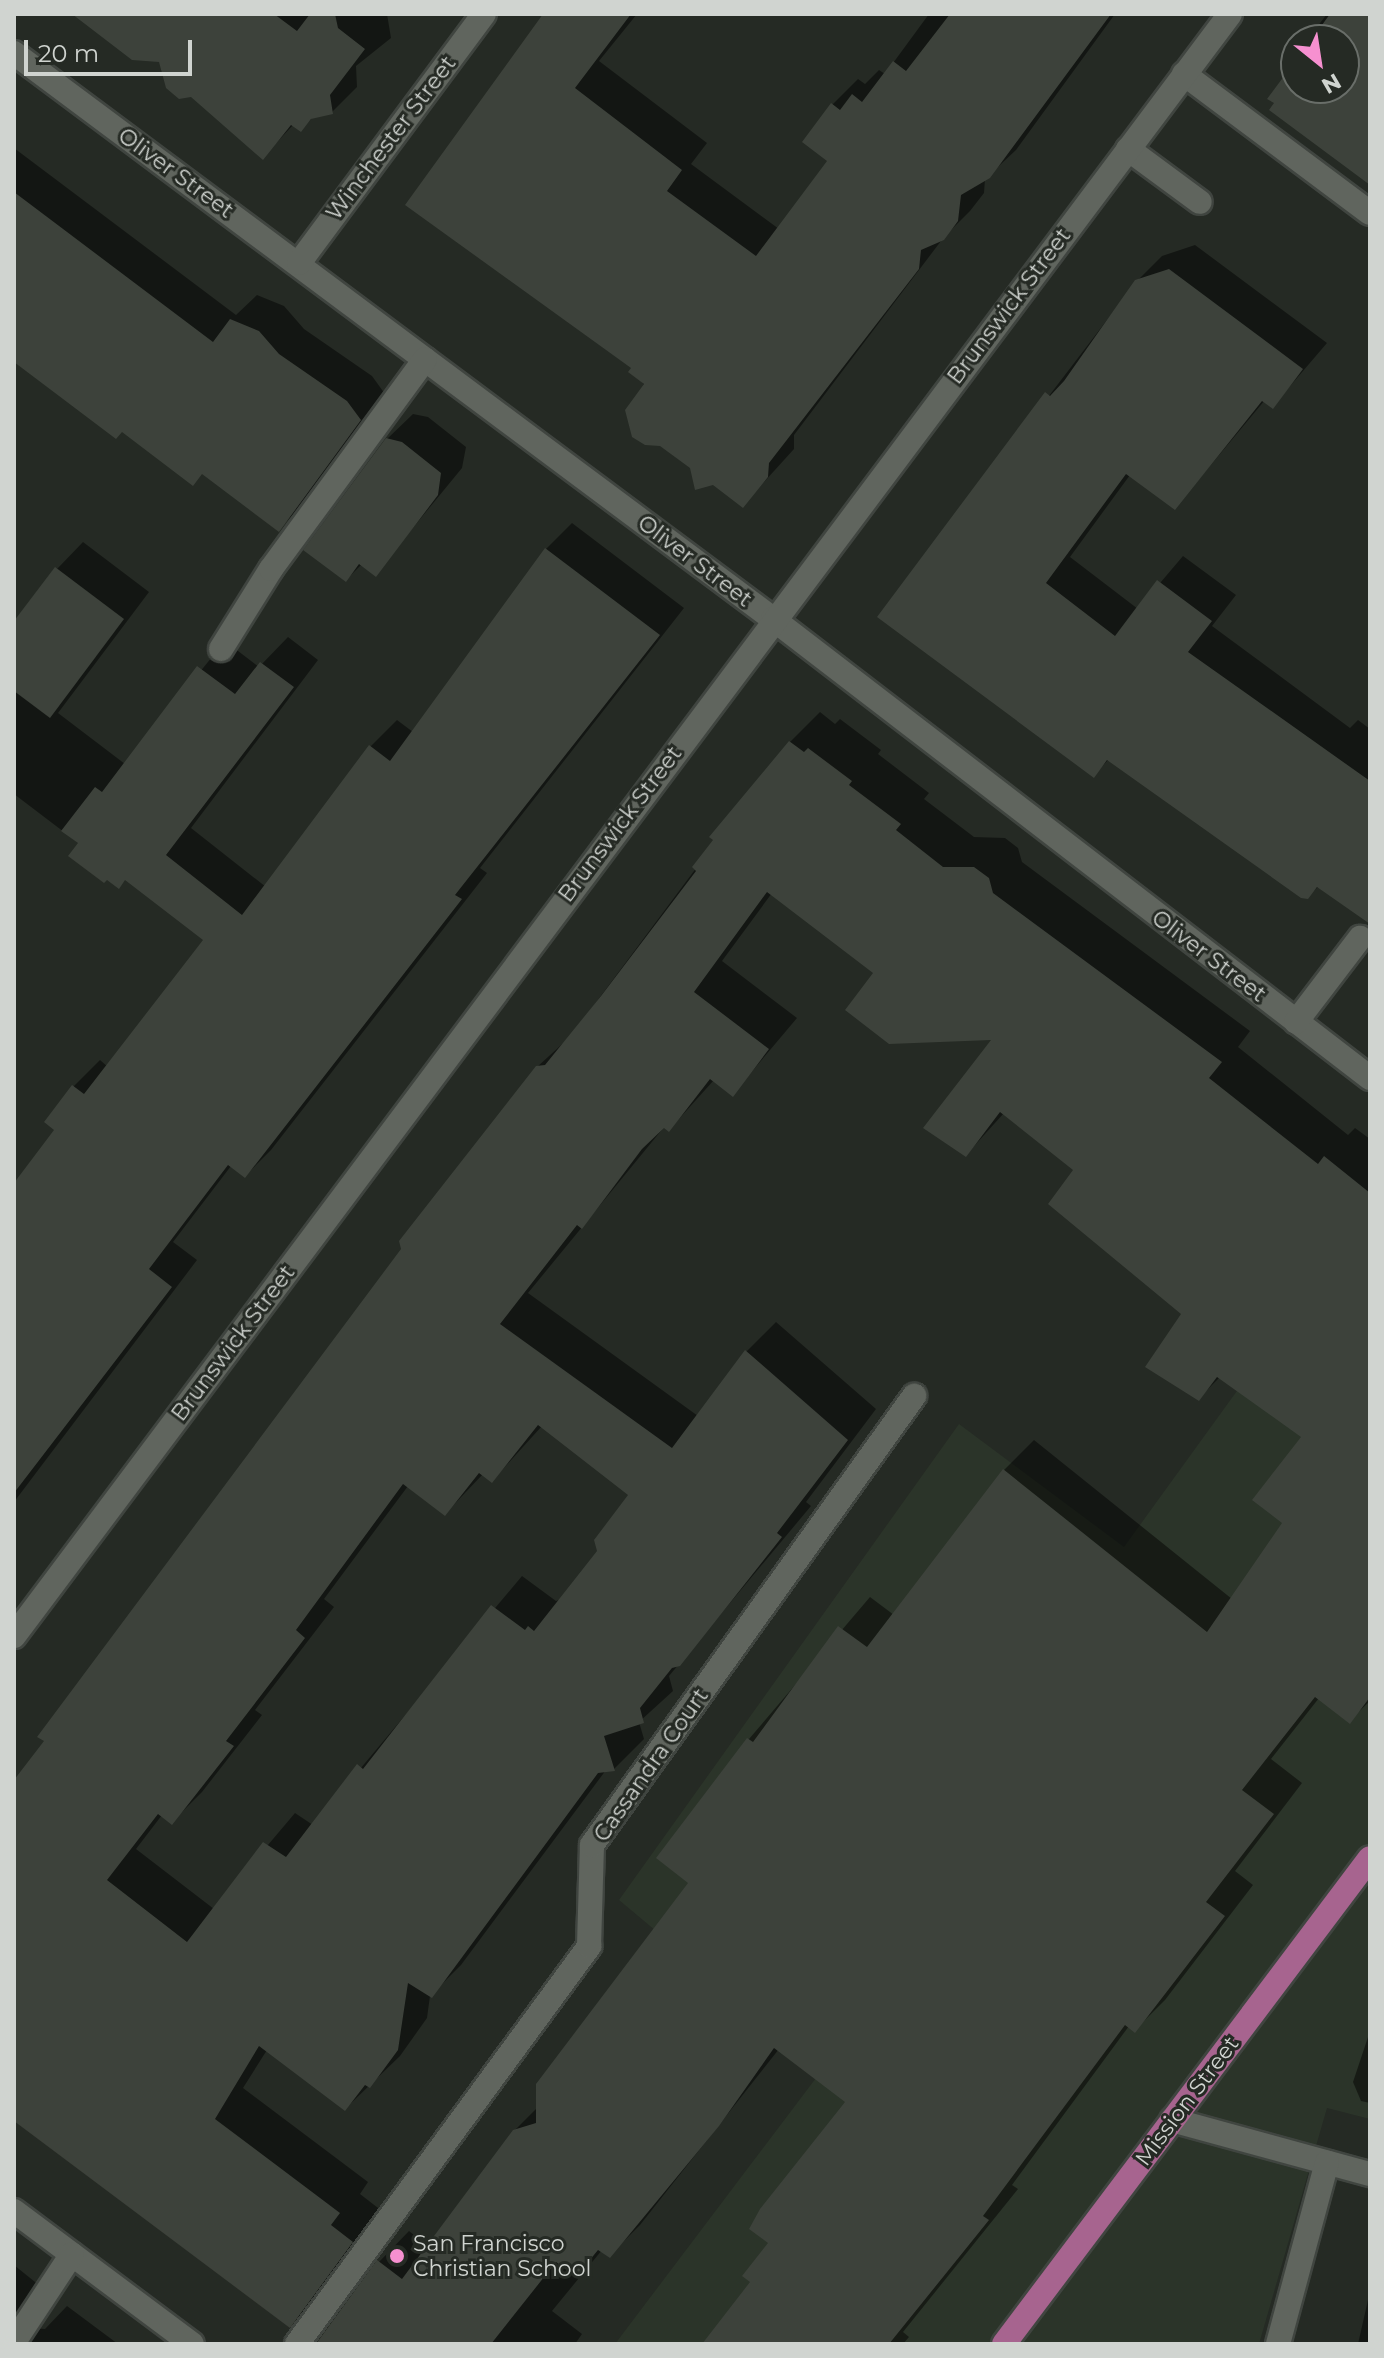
<!DOCTYPE html>
<style>
body{margin:0}
#map{position:relative;width:1384px;height:2358px;overflow:hidden;background:#252a24;font-family:Montserrat,sans-serif}
div>[style]{position:absolute}
.built>*{inset:0;background:#2b3429}
.shadow>*{inset:0;background:#0007}
.building>*{inset:0;background:#3d423b}
.roads{filter:drop-shadow(2px 0 #404540) drop-shadow(-2px 0 #404540) drop-shadow(0 2px #404540) drop-shadow(0 -2px #404540)}
.minor>*{height:24px;margin:-12px;padding:0 12px;transform-origin:12px;border-radius:12px;background:#60655e}
.major>*{height:24px;margin:-12px;padding:0 12px;transform-origin:12px;border-radius:12px;background:#a7648f}
.dots>*{width:22px;height:22px;translate:-50% -50%;box-sizing:border-box;border:4px solid #252a24;border-radius:50%}
span{translate:-50% -50%;white-space:nowrap;text-align:center;line-height:1.15;-webkit-text-stroke:6px #252a24;paint-order:stroke}
.street-label{font-size:22px;color:#d0d4d0}
.poi-label{font-size:22px;color:#d0d4d0}
.left{translate:0 -50%;text-align:left}
.frame{position:absolute;inset:0;border:16px solid #d0d4d0;pointer-events:none}
.north{position:absolute;left:1280px;top:24px;width:80px;height:80px;box-sizing:border-box;background:#252a24;border:2px solid #696e69;border-radius:50%;rotate:150deg;font-size:22px;font-weight:700;line-height:32px;text-align:center;color:#d0d4d0}
.north::after{content:'';display:block;margin:auto;width:28px;height:36px;background:#f690d0;clip-path:polygon(50% 0,100% 100%,50% 72%,0 100%)}
.scale{position:absolute;left:24px;top:40px;width:168px;height:36px;box-sizing:border-box;border:4px solid #d0d4d0;border-top:0;padding-left:10px;font-size:24px;line-height:28px;white-space:nowrap;color:#d0d4d0;-webkit-text-stroke:6px #252a24;paint-order:stroke}
</style>
<div id="map">
<div class="built">
<div style="clip-path:polygon(1370px 1207px,1370px 2119px,1327px 2108px,1259px 2344px,615px 2344px,822px 2070px,619px 1900px,959px 1424px,1124px 1547px)"></div>
</div>
<div class="shadow">
<div style="clip-path:polygon(75px 14px,387px 14px,391px 38px,356px 66px,357px 87px,332px 112px,314px 116px,301px 130px,294px 124px,263px 157px,161px 60px)"></div>
<div style="clip-path:polygon(547px 14px,637px 14px,599px 61px,707px 143px,691px 164px,779px 229px,830px 161px,832px 105px,858px 79px,865px 84px,879px 70px,885px 74px,929px 14px,1115px 14px,1016px 150px,985px 179px,984px 193px,970px 211px,944px 237px,794px 435px,794px 449px,743px 505px,692px 467px,634px 368px)"></div>
<div style="clip-path:polygon(1327px 14px,1370px 14px,1370px 183px,1272px 110px,1296px 63px,1296px 88px,1344px 88px,1344px 40px,1307px 40px)"></div>
<div style="clip-path:polygon(14px 148px,236px 315px,257px 295px,284px 306px,304px 329px,372px 376px,385px 394px,304px 504px,279px 529px,203px 472px,123px 430px,14px 359px)"></div>
<div style="clip-path:polygon(1195px 245px,1327px 343px,1273px 406px,1265px 400px,1175px 508px,1130px 475px,1070px 557px,1138px 609px,1183px 556px,1236px 595px,1212px 626px,1350px 728px,1358px 720px,1370px 729px,1370px 921px,1319px 886px,1307px 897px,1109px 759px,1094px 775px,880px 617px,1136px 282px,1162px 256px)"></div>
<div style="clip-path:polygon(413px 414px,428px 417px,466px 447px,462px 468px,375px 574px,362px 564px,345px 581px,387px 439px)"></div>
<div style="clip-path:polygon(572px 523px,684px 608px,480px 868px,487px 873px,271px 1150px,245px 1176px,231px 1166px,173px 1242px,197px 1260px,14px 1502px,14px 1224px,74px 1086px,100px 1060px,108px 1067px,206px 940px,14px 794px,14px 628px,57px 569px,83px 542px,149px 592px,58px 713px,125px 764px,225px 641px,259px 667px,288px 637px,318px 660px,191px 828px,266px 887px,371px 746px,397px 720px,413px 732px,546px 549px)"></div>
<div style="clip-path:polygon(evenodd,820px 712px,835px 724px,840px 719px,881px 750px,878px 754px,929px 793px,924px 799px,974px 837px,1005px 838px,1018px 848px,1022px 862px,1250px 1031px,1238px 1047px,1348px 1135px,1355px 1128px,1370px 1139px,1370px 1701px,1349px 1721px,1319px 1698px,1271px 1759px,1302px 1783px,1235px 1871px,1253px 1885px,1165px 2000px,1135px 2030px,1129px 2026px,1012px 2185px,1018px 2189px,903px 2332px,909px 2337px,903px 2344px,704px 2344px,752px 2282px,848px 2102px,779px 2049px,640px 2225px,610px 2255px,602px 2250px,552px 2311px,582px 2334px,575px 2344px,318px 2344px,379px 2262px,409px 2231px,429px 2247px,514px 2131px,538px 2107px,691px 1882px,659px 1857px,749px 1739px,870px 1597px,894px 1615px,1004px 1470px,1034px 1440px,1232px 1599px,1285px 1523px,1304px 1436px,1220px 1377px,1199px 1398px,1184px 1313px,1076px 1169px,1004px 1113px,966px 1155px,995px 1038px,876px 973px,772px 893px,722px 961px,797px 1018px,733px 1094px,714px 1080px,669px 1130px,665px 1126px,528px 1293px,698px 1416px,746px 1352px,776px 1322px,876px 1409px,806px 1502px,811px 1506px,669px 1676px,673px 1691px,639px 1722px,644px 1739px,614px 1769px,606px 1770px,461px 1965px,430px 1996px,427px 2018px,400px 2056px,345px 2109px,267px 2050px,243px 2088px,368px 2182px,360px 2194px,382px 2211px,320px 2296px,290px 2326px,14px 2102px,14px 1783px,537px 1067px,571px 1036px,790px 742px,820px 712px,542px 1426px,631px 1495px,599px 1551px,562px 1599px,556px 1601px,522px 1576px,313px 1825px,295px 1813px,214px 1909px,136px 1849px,162px 1815px,172px 1822px,202px 1792px,262px 1715px,255px 1710px,334px 1607px,324px 1599px,408px 1486px,445px 1514px,483px 1474px,492px 1481px,542px 1426px)"></div>
<div style="clip-path:polygon(1370px 2031px,1370px 2103px,1361px 2101px,1353px 2082px)"></div>
<div style="clip-path:polygon(14px 2265px,40px 2286px,32px 2328px,45px 2329px,67px 2306px,118px 2344px,14px 2344px)"></div>
<div style="clip-path:polygon(1370px 2291px,1370px 2344px,1358px 2344px)"></div>
</div>
<div class="building">
<div style="clip-path:polygon(72px 14px,274px 14px,297px 31px,310px 14px,335px 14px,338px 28px,365px 49px,330px 95px,333px 114px,311px 119px,301px 132px,291px 125px,263px 160px,191px 97px,179px 99px,166px 88px,159px 62px,132px 60px)"></div>
<div style="clip-path:polygon(543px 14px,631px 14px,575px 88px,682px 170px,667px 191px,756px 256px,827px 161px,802px 142px,831px 103px,840px 110px,852px 94px,862px 102px,893px 61px,906px 71px,950px 14px,1111px 14px,990px 178px,961px 195px,958px 221px,944px 240px,921px 250px,919px 269px,769px 463px,768px 477px,743px 508px,713px 485px,695px 490px,690px 468px,660px 446px,645px 445px,632px 437px,625px 410px,644px 384px,628px 372px,631px 368px,405px 205px)"></div>
<div style="clip-path:polygon(1330px 14px,1370px 14px,1370px 185px,1269px 110px,1274px 103px,1267px 99px,1296px 60px,1296px 88px,1344px 88px,1344px 40px,1311px 40px)"></div>
<div style="clip-path:polygon(14px 192px,213px 342px,230px 319px,259px 331px,279px 354px,347px 401px,361px 420px,279px 532px,202px 474px,193px 486px,122px 432px,116px 439px,14px 362px)"></div>
<div style="clip-path:polygon(1169px 269px,1303px 369px,1273px 409px,1262px 401px,1175px 510px,1126px 474px,1046px 583px,1115px 636px,1157px 580px,1212px 621px,1188px 652px,1370px 781px,1370px 924px,1317px 887px,1308px 899px,1301px 898px,1107px 760px,1094px 778px,877px 617px,1045px 392px,1050px 396px,1064px 381px,1135px 280px)"></div>
<div style="clip-path:polygon(386px 438px,402px 442px,441px 473px,438px 495px,376px 577px,359px 564px,346px 582px,303px 550px)"></div>
<div style="clip-path:polygon(545px 548px,660px 635px,455px 895px,462px 899px,245px 1178px,228px 1165px,149px 1269px,172px 1287px,14px 1493px,14px 1183px,54px 1130px,44px 1122px,72px 1085px,84px 1094px,203px 940px,125px 880px,119px 889px,107px 880px,104px 883px,68px 856px,78px 843px,61px 831px,95px 787px,102px 792px,197px 666px,235px 694px,260px 662px,294px 687px,166px 855px,242px 915px,369px 745px,390px 761px)"></div>
<div style="clip-path:polygon(55px 567px,124px 619px,50px 718px,14px 691px,14px 621px)"></div>
<div style="clip-path:polygon(evenodd,789px 741px,804px 752px,808px 748px,852px 781px,849px 785px,901px 824px,896px 830px,943px 867px,974px 867px,989px 878px,993px 893px,1222px 1062px,1209px 1078px,1318px 1164px,1324px 1156px,1370px 1193px,1370px 1697px,1350px 1724px,1315px 1697px,1242px 1790px,1274px 1814px,1206px 1902px,1225px 1916px,1135px 2033px,1125px 2025px,983px 2216px,989px 2220px,889px 2344px,702px 2344px,750px 2282px,742px 2276px,768px 2243px,749px 2229px,760px 2209px,845px 2102px,774px 2048px,719px 2126px,610px 2258px,598px 2250px,576px 2277px,556px 2262px,491px 2344px,316px 2344px,377px 2260px,402px 2279px,513px 2130px,536px 2123px,536px 2084px,688px 1883px,656px 1858px,747px 1738px,753px 1742px,838px 1626px,867px 1647px,1003px 1469px,1207px 1632px,1282px 1523px,1252px 1500px,1301px 1437px,1217px 1377px,1199px 1401px,1145px 1367px,1181px 1314px,1048px 1204px,1073px 1170px,1000px 1112px,966px 1157px,923px 1128px,991px 1040px,889px 1044px,845px 1010px,873px 973px,767px 892px,694px 992px,769px 1049px,733px 1097px,710px 1079px,669px 1132px,664px 1128px,642px 1149px,582px 1229px,577px 1225px,500px 1324px,672px 1448px,745px 1350px,848px 1440px,777px 1533px,782px 1537px,680px 1666px,672px 1668px,640px 1708px,644px 1723px,604px 1736px,615px 1771px,598px 1773px,432px 1998px,408px 1983px,398px 2050px,370px 2088px,365px 2085px,345px 2111px,259px 2046px,215px 2119px,340px 2213px,331px 2225px,353px 2242px,290px 2328px,14px 2121px,14px 1780px,44px 1741px,37px 1737px,401px 1249px,399px 1241px,536px 1066px,545px 1065px,601px 996px,696px 871px,692px 867px,713px 840px,709px 837px,789px 741px,538px 1425px,628px 1495px,594px 1540px,597px 1551px,534px 1631px,528px 1626px,525px 1630px,491px 1605px,363px 1769px,357px 1764px,286px 1857px,263px 1842px,187px 1942px,107px 1880px,158px 1814px,172px 1825px,234px 1746px,226px 1741px,305px 1638px,296px 1630px,403px 1484px,445px 1516px,479px 1473px,492px 1483px,538px 1425px)"></div>
</div>
<div class="roads">
<div class="minor">
<div style="left:14px;top:53px;width:947px;rotate:36.71deg"></div>
<div style="left:773px;top:619px;width:753px;rotate:37.55deg"></div>
<div style="left:1184px;top:74px;width:232px;rotate:36.8deg"></div>
<div style="left:1128px;top:149px;width:89px;rotate:36.4deg"></div>
<div style="left:299px;top:263px;width:310px;rotate:-53.4deg"></div>
<div style="left:221px;top:649px;width:94px;rotate:-58deg"></div>
<div style="left:271px;top:569px;width:260px;rotate:-53.7deg"></div>
<div style="left:1296px;top:1022px;width:106px;rotate:-52.7deg"></div>
<div style="left:14px;top:1636px;width:2027px;rotate:-53.14deg"></div>
<div style="left:1172px;top:2120px;width:205px;rotate:15.3deg"></div>
<div style="left:14px;top:2211px;width:222px;rotate:36.8deg"></div>
<div style="left:14px;top:2342px;width:105px;rotate:-56.6deg"></div>
<div style="left:297px;top:2344px;width:494px;rotate:-53.7deg"></div>
<div style="left:589px;top:1946px;width:101px;rotate:-88.3deg"></div>
<div style="left:592px;top:1845px;width:553px;rotate:-54.35deg"></div>
<div style="left:1278px;top:2344px;width:188px;rotate:-74.9deg"></div>
</div>
<div class="major">
<div style="left:1004px;top:2344px;width:608px;rotate:-53.02deg"></div>
</div>
</div>
<div class="dots">
<div style="left:397px;top:2256px;background:#f690d0"></div>
</div>
<div class="street-label">
<span style="left:391px;top:138px;rotate:-53deg">Winchester Street</span>
<span style="left:176px;top:173px;rotate:36deg">Oliver Street</span>
<span style="left:1009px;top:306px;rotate:-53deg">Brunswick Street</span>
<span style="left:695px;top:561px;rotate:37deg">Oliver Street</span>
<span style="left:620px;top:824px;rotate:-53deg">Brunswick Street</span>
<span style="left:1209px;top:956px;rotate:37deg">Oliver Street</span>
<span style="left:233px;top:1343px;rotate:-53deg">Brunswick Street</span>
<span style="left:651px;top:1765px;rotate:-55deg">Cassandra Court</span>
<span style="left:1187px;top:2101px;rotate:-53deg">Mission Street</span>
</div>
<div class="poi-label">
<span class="left" style="left:413px;top:2256px">San Francisco<br>Christian School</span>
</div>
<div class="frame"></div>
<div class="north">N</div>
<div class="scale">20 m</div>
</div>
